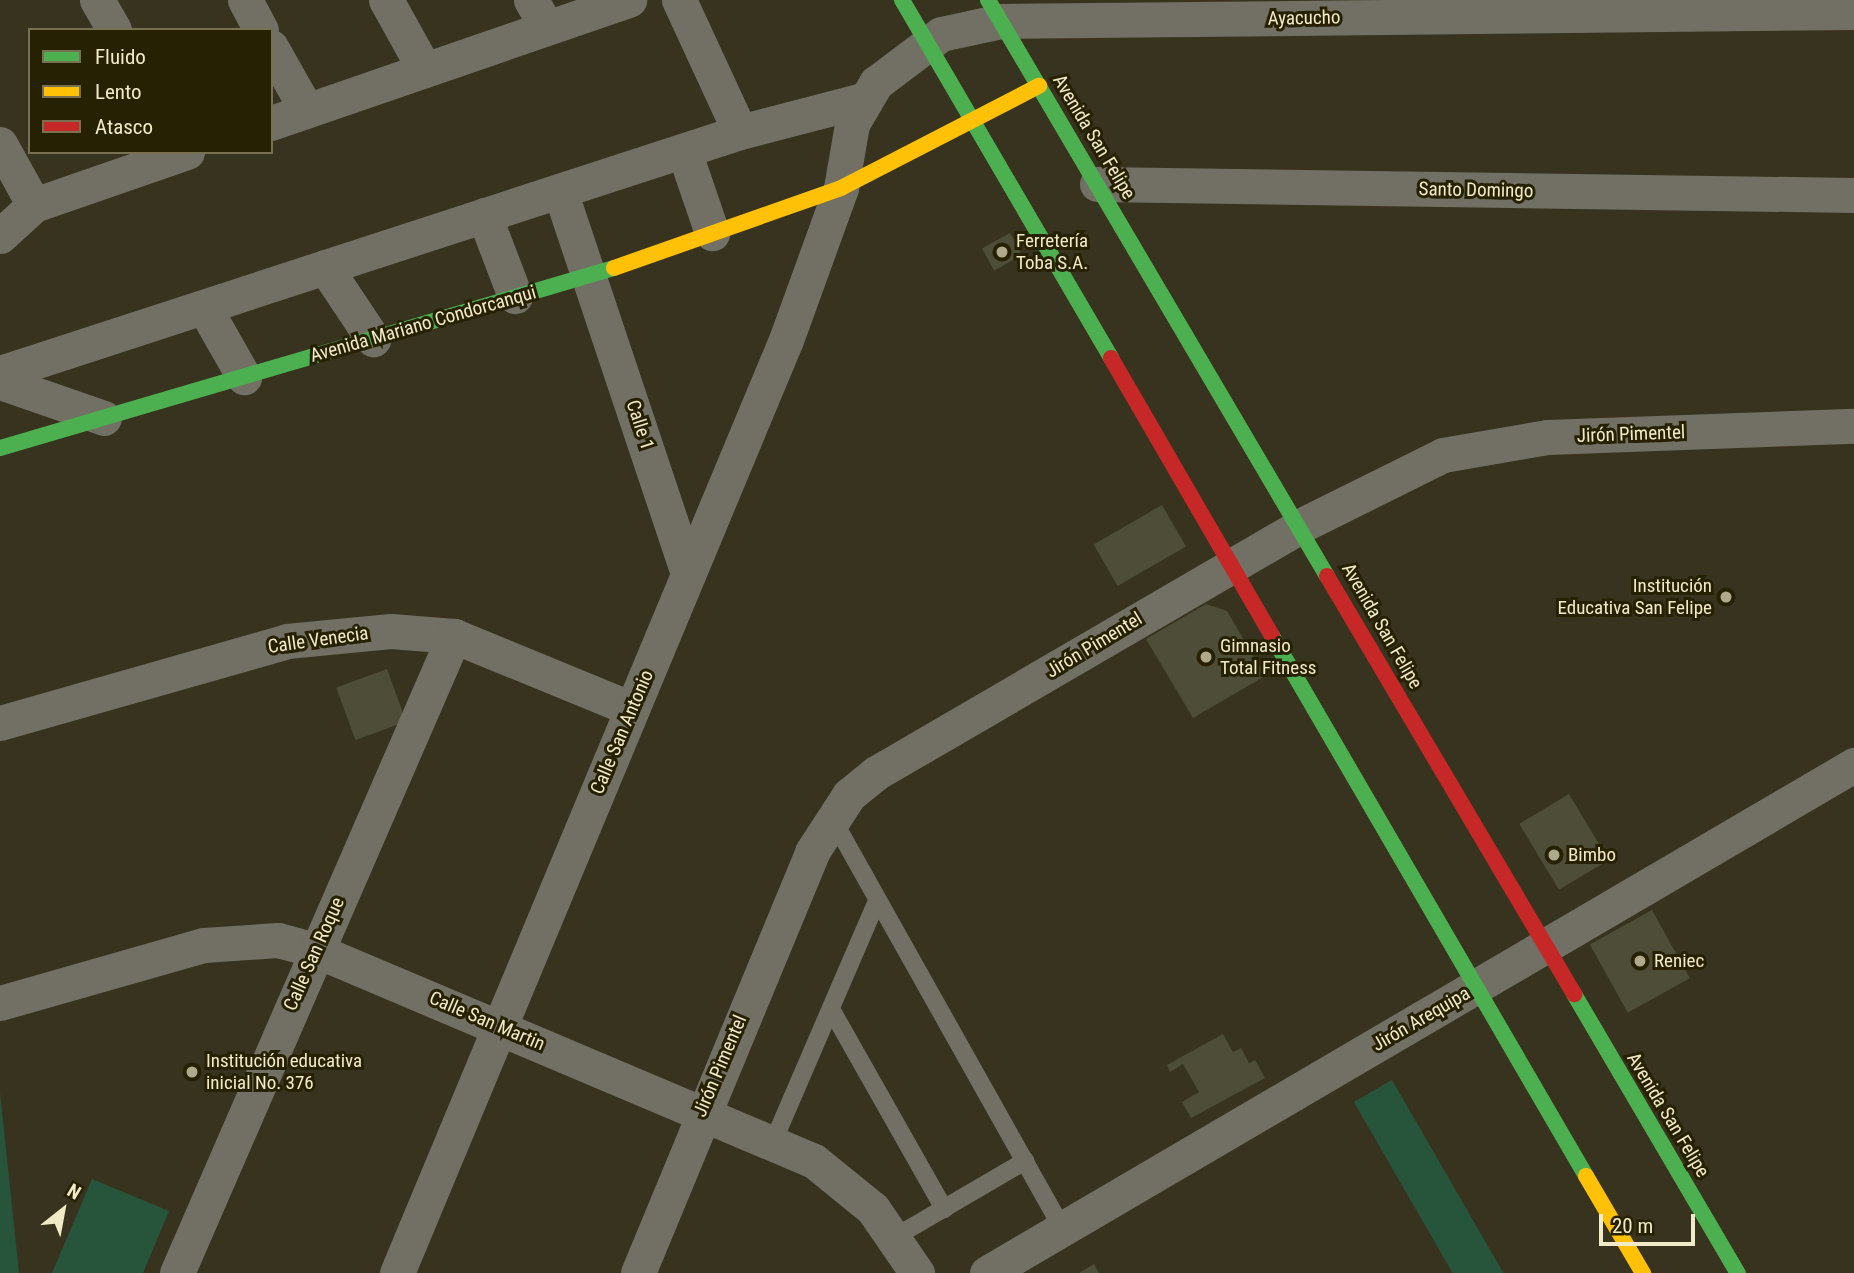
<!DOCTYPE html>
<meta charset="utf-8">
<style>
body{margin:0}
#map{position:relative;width:1854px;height:1273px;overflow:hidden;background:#38331e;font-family:"Roboto Condensed",sans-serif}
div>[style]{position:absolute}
.green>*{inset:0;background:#27553b;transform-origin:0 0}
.building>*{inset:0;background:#4e4d38;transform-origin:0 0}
.lane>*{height:18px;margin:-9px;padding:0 9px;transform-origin:9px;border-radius:9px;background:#726f64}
.street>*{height:35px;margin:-17.5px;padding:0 17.5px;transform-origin:17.5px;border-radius:17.5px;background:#726f64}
.fast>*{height:16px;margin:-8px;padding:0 8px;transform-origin:8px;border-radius:8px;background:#4caf50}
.slow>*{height:16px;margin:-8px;padding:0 8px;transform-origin:8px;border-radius:8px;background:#ffc107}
.jam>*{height:16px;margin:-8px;padding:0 8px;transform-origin:8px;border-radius:8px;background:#c62828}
.dots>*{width:19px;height:19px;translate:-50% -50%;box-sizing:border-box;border:4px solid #272103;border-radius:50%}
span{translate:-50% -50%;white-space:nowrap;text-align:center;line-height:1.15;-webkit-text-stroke:6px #272103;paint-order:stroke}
.street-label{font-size:19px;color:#f1eac7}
.poi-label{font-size:19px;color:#f1eac7}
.left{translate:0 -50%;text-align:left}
.right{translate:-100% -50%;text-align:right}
.legend{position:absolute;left:28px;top:28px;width:245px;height:126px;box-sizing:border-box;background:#272103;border:2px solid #787151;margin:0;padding:9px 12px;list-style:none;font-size:21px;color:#f1eac7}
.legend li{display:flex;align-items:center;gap:14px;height:35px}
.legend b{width:35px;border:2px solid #787151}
.north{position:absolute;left:28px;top:1175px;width:70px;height:70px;-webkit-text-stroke:5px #272103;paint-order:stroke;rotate:31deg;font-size:19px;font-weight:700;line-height:28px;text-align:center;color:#f1eac7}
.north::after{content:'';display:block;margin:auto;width:24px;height:32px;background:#f1eac7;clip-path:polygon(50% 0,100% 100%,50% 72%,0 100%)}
.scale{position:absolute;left:1599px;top:1214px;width:96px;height:32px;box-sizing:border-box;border:4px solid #f1eac7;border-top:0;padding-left:9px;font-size:21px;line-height:24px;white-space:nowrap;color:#f1eac7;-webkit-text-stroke:5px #272103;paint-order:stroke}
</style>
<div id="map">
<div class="green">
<div style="left:1392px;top:1080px;width:223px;height:44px;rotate:60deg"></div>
<div style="clip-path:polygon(0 1092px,19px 1273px,0 1273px)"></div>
<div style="clip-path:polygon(92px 1179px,169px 1211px,143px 1273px,52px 1273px)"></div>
</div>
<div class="building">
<div style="left:1010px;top:233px;width:25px;height:32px;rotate:61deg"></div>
<div style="left:1162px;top:505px;width:48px;height:79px;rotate:60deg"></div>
<div style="clip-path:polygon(1206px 604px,1227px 611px,1265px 676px,1193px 718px,1146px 639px)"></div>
<div style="left:387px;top:669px;width:56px;height:54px;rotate:70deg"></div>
<div style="left:1569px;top:794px;width:77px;height:58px;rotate:59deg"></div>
<div style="left:1652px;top:910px;width:78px;height:71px;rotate:61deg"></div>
<div style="clip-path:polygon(1223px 1034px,1233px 1052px,1241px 1048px,1249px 1063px,1255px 1060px,1265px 1078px,1191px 1118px,1182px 1102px,1199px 1092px,1183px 1064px,1170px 1072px,1167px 1065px)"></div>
<div style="clip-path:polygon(1094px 1264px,1099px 1273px,1079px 1273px)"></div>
</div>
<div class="lane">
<div style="left:832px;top:818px;width:471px;rotate:60.7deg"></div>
<div style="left:831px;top:1009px;width:230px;rotate:60.5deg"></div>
<div style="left:774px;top:1140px;width:260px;rotate:-66.7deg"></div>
<div style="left:895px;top:1237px;width:151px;rotate:-30.3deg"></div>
</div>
<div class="street">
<div style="left:97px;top:0;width:34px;rotate:60deg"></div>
<div style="left:245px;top:0;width:34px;rotate:62deg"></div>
<div style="left:386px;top:0;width:80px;rotate:60.9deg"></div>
<div style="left:531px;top:0;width:32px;rotate:60deg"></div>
<div style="left:679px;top:0;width:145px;rotate:65.2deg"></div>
<div style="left:271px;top:47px;width:73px;rotate:60.6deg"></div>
<div style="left:271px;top:123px;width:379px;rotate:-19deg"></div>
<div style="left:0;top:144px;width:70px;rotate:60.9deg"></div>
<div style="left:684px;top:151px;width:87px;rotate:71.1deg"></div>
<div style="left:1097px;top:184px;width:757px;rotate:0.83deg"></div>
<div style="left:560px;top:191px;width:404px;rotate:71.5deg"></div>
<div style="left:484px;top:215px;width:87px;rotate:69.1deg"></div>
<div style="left:0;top:236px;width:46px;rotate:-42.4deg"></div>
<div style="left:34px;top:205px;width:162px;rotate:-19.1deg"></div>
<div style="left:325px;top:267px;width:87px;rotate:56.3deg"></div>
<div style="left:204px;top:307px;width:81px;rotate:60.3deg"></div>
<div style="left:0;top:373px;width:778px;rotate:-18.04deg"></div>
<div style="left:740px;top:132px;width:127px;rotate:-14.6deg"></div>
<div style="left:0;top:382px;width:110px;rotate:19.1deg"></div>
<div style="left:0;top:723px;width:298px;rotate:-15.9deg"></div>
<div style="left:287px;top:641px;width:104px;rotate:-5.5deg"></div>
<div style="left:391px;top:631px;width:63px;rotate:4.5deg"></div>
<div style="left:454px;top:636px;width:192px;rotate:22.3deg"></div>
<div style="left:0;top:1003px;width:212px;rotate:-15.9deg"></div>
<div style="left:204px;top:945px;width:74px;rotate:-3.9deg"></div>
<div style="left:278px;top:940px;width:38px;rotate:15deg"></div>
<div style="left:315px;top:950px;width:542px;rotate:22.92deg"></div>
<div style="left:814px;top:1161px;width:76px;rotate:39.1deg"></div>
<div style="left:873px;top:1209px;width:78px;rotate:55.5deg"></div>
<div style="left:177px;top:1273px;width:695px;rotate:-66.5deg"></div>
<div style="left:397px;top:1273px;width:1011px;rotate:-67.37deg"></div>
<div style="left:786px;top:340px;width:162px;rotate:-70.1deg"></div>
<div style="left:841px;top:188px;width:65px;rotate:-80.2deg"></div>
<div style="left:852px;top:124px;width:48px;rotate:-59.7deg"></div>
<div style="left:876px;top:83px;width:81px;rotate:-37deg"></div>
<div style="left:941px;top:34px;width:61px;rotate:-12.2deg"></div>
<div style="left:1001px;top:21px;width:853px;rotate:-0.6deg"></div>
<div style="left:638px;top:1273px;width:456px;rotate:-67.5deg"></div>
<div style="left:812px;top:852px;width:68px;rotate:-57deg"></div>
<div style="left:849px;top:795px;width:35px;rotate:-39deg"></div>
<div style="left:876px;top:773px;width:491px;rotate:-30.2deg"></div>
<div style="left:1300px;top:526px;width:160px;rotate:-26.4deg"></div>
<div style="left:1443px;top:455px;width:106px;rotate:-9.8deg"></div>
<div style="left:1547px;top:437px;width:307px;rotate:-2.1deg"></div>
<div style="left:987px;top:1273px;width:1005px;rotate:-30.37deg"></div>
</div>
<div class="fast">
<div style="left:902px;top:0;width:415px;rotate:59.7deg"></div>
<div style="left:988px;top:0;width:668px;rotate:59.52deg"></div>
<div style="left:0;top:448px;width:640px;rotate:-16.34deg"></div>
<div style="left:1272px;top:636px;width:625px;rotate:59.82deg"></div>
<div style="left:1574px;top:994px;width:324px;rotate:59.6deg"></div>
</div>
<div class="slow">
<div style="left:614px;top:268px;width:241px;rotate:-19.4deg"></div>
<div style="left:841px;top:188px;width:223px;rotate:-27.3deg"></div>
<div style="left:1586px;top:1176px;width:113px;rotate:59.6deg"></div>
</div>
<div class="jam">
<div style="left:1111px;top:358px;width:321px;rotate:59.9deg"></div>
<div style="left:1327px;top:576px;width:486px;rotate:59.4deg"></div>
</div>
<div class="dots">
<div style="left:1002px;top:252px;background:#b0aa8c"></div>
<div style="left:1726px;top:597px;background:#b0aa8c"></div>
<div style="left:1206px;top:657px;background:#b0aa8c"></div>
<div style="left:1554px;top:855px;background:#b0aa8c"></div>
<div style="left:1640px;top:961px;background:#b0aa8c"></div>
<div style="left:192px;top:1072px;background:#b0aa8c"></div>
</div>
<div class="street-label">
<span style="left:1304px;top:18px;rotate:-1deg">Ayacucho</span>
<span style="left:1094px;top:137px;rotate:59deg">Avenida San Felipe</span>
<span style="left:1476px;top:190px;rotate:1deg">Santo Domingo</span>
<span style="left:423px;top:324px;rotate:-16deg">Avenida Mariano Condorcanqui</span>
<span style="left:640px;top:425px;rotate:72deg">Calle 1</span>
<span style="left:1631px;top:434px;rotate:-2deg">Jirón Pimentel</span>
<span style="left:1382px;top:626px;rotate:60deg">Avenida San Felipe</span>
<span style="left:318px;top:640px;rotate:-8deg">Calle Venecia</span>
<span style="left:1094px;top:645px;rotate:-31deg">Jirón Pimentel</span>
<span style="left:622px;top:732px;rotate:-67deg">Calle San Antonio</span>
<span style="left:314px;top:954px;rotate:-66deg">Calle San Roque</span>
<span style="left:1421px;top:1019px;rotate:-30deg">Jirón Arequipa</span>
<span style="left:487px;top:1021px;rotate:23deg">Calle San Martin</span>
<span style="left:720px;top:1066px;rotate:-67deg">Jirón Pimentel</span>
<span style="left:1668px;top:1115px;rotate:59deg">Avenida San Felipe</span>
</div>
<div class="poi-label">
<span class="left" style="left:1016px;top:252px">Ferretería<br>Toba S.A.</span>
<span class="right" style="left:1712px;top:597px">Institución<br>Educativa San Felipe</span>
<span class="left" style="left:1220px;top:657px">Gimnasio<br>Total Fitness</span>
<span class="left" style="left:1568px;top:855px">Bimbo</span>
<span class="left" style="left:1654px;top:961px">Reniec</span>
<span class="left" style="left:206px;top:1072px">Institución educativa<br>inicial No. 376</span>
</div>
<ul class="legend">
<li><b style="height:9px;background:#4caf50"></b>Fluido</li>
<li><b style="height:9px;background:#ffc107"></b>Lento</li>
<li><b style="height:9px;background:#c62828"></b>Atasco</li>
</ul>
<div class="north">N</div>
<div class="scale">20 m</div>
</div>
